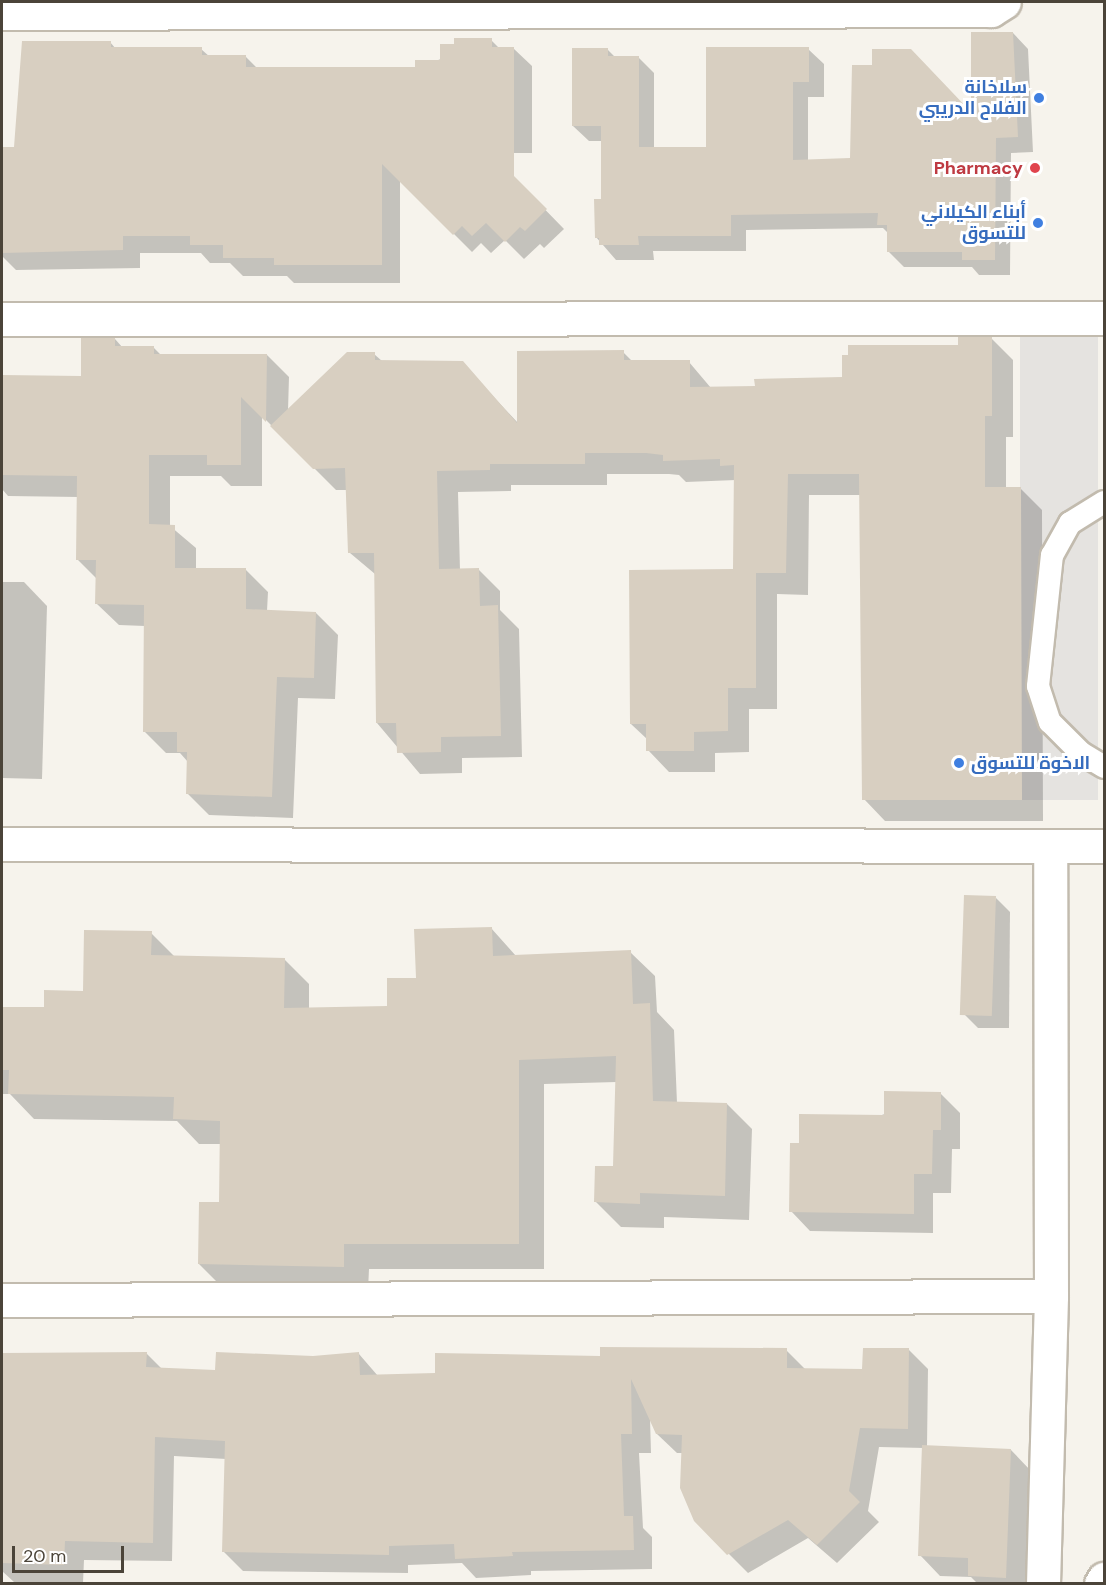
<!DOCTYPE html>
<meta charset="utf-8">
<style>
body{margin:0}
#map{position:relative;width:1106px;height:1585px;overflow:hidden;background:#f6f3ec;font-family:"DM Sans",Cairo,sans-serif}
div>[style]{position:absolute}
.parking>*{inset:0;background:#e5e3e0;transform-origin:0 0}
.shadow>*{inset:0;background:#0003}
.building>*{inset:0;background:#d8cfc1;transform-origin:0 0}
.roads{filter:drop-shadow(2px 0 #c2bbae) drop-shadow(-2px 0 #c2bbae) drop-shadow(0 2px #c2bbae) drop-shadow(0 -2px #c2bbae)}
.lane>*{height:22px;margin:-11px;padding:0 11px;transform-origin:11px;border-radius:11px;background:#fff}
.street>*{height:33px;margin:-16.5px;padding:0 16.5px;transform-origin:16.5px;border-radius:16.5px;background:#fff}
.dots>*{width:16px;height:16px;translate:-50% -50%;box-sizing:border-box;border:3px solid #fff;border-radius:50%}
span{translate:-50% -50%;white-space:nowrap;text-align:center;line-height:1.15;-webkit-text-stroke:6px #fff;paint-order:stroke}
.shop-label{font-size:18px;color:#366cbe;font-weight:700}
.right{translate:-100% -50%;text-align:right}
.left{translate:0 -50%;text-align:left}
.health-label{font-size:18px;color:#be3a42;font-weight:700}
.frame{position:absolute;inset:0;border:3px solid #4b4439;pointer-events:none}
.scale{position:absolute;left:12px;top:1546px;width:112px;height:27px;box-sizing:border-box;border:3px solid #4b4439;border-top:0;padding-left:8px;font-size:18px;line-height:21px;white-space:nowrap;color:#4b4439;-webkit-text-stroke:4px #fff;paint-order:stroke}
</style>
<div id="map">
<div class="parking">
<div style="left:1020px;top:332px;width:78px;height:468px"></div>
</div>
<div class="shadow">
<div style="clip-path:polygon(1013px 33px,1028px 49px,1033px 152px,1011px 153px,1010px 275px,979px 275px,972px 267px,904px 267px,888px 251px,888px 233px,883px 228px,746px 230px,746px 251px,653px 251px,654px 260px,616px 260px,596px 237px,603px 201px,603px 141px,589px 141px,573px 126px,608px 50px,615px 57px,638px 57px,654px 73px,654px 148px,707px 148px,808px 49px,824px 64px,824px 97px,808px 97px,808px 161px,851px 159px,973px 115px)"></div>
<div style="clip-path:polygon(491px 40px,499px 48px,513px 48px,532px 66px,532px 153px,490px 153px,564px 229px,544px 248px,540px 244px,524px 259px,505px 240px,491px 253px,481px 243px,472px 252px,400px 180px,400px 283px,294px 283px,287px 276px,243px 276px,230px 263px,210px 263px,201px 253px,140px 253px,140px 268px,16px 270px,2px 256px,2px 148px,16px 148px,110px 42px,116px 49px,201px 49px,210px 57px,246px 57px,257px 68px,417px 68px)"></div>
<div style="clip-path:polygon(991px 338px,1013px 360px,1013px 437px,1006px 437px,1006px 489px,1021px 489px,1042px 510px,1043px 821px,885px 821px,864px 799px,861px 495px,809px 495px,808px 595px,777px 594px,777px 709px,749px 709px,749px 752px,715px 753px,715px 772px,669px 772px,648px 750px,648px 740px,631px 724px,734px 571px,736px 480px,686px 482px,679px 475px,669px 474px,607px 474px,607px 485px,511px 485px,511px 491px,458px 492px,460px 570px,478px 569px,500px 591px,500px 610px,519px 629px,522px 757px,462px 758px,462px 773px,420px 774px,377px 723px,375px 574px,350px 553px,348px 490px,336px 490px,262px 416px,262px 486px,231px 486px,221px 476px,170px 476px,170px 526px,196px 548px,196px 570px,246px 570px,268px 592px,267px 611px,316px 613px,338px 635px,335px 699px,298px 698px,293px 818px,209px 815px,187px 793px,188px 762px,180px 753px,166px 753px,144px 731px,145px 626px,119px 625px,97px 604px,97px 579px,77px 559px,78px 497px,8px 496px,2px 489px,2px 376px,83px 378px,115px 339px,123px 348px,154px 348px,161px 355px,267px 355px,289px 377px,288px 411px,374px 354px,382px 361px,462px 363px,518px 423px,623px 352px,633px 362px,689px 362px,711px 388px,756px 387px,843px 379px)"></div>
<div style="clip-path:polygon(2px 582px,24px 582px,47px 606px,42px 779px,2px 778px)"></div>
<div style="clip-path:polygon(996px 898px,1010px 912px,1009px 1028px,978px 1028px,964px 1014px)"></div>
<div style="clip-path:polygon(491px 928px,516px 956px,630px 952px,655px 976px,657px 1012px,674px 1030px,677px 1103px,727px 1104px,752px 1129px,749px 1220px,664px 1217px,664px 1228px,621px 1227px,596px 1202px,614px 1168px,617px 1082px,544px 1084px,544px 1269px,369px 1269px,368px 1291px,224px 1289px,199px 1264px,220px 1203px,221px 1144px,199px 1144px,177px 1121px,34px 1119px,10px 1094px,2px 1094px,2px 1008px,46px 1009px,84px 992px,151px 933px,175px 957px,284px 959px,309px 984px,309px 1009px,388px 1008px,418px 979px)"></div>
<div style="clip-path:polygon(941px 1094px,960px 1113px,960px 1149px,952px 1149px,951px 1193px,933px 1193px,933px 1233px,810px 1231px,791px 1211px,800px 1144px)"></div>
<div style="clip-path:polygon(786px 1350px,806px 1370px,864px 1371px,909px 1350px,928px 1369px,927px 1447px,1011px 1450px,1031px 1471px,1027px 1584px,978px 1584px,971px 1577px,940px 1576px,920px 1555px,924px 1448px,879px 1447px,868px 1511px,879px 1522px,837px 1563px,808px 1538px,748px 1573px,696px 1521px,683px 1453px,677px 1453px,657px 1434px,650px 1418px,651px 1453px,639px 1453px,643px 1528px,652px 1537px,652px 1569px,531px 1571px,531px 1575px,476px 1578px,462px 1563px,408px 1565px,408px 1573px,243px 1571px,223px 1551px,226px 1459px,174px 1456px,172px 1561px,84px 1560px,83px 1583px,14px 1582px,2px 1571px,2px 1376px,146px 1353px,162px 1369px,217px 1371px,359px 1354px,378px 1376px,437px 1374px,601px 1358px)"></div>
</div>
<div class="building">
<div style="clip-path:polygon(971px 32px,1013px 32px,1018px 137px,996px 138px,995px 260px,962px 260px,962px 252px,887px 252px,887px 225px,877px 225px,878px 213px,731px 215px,731px 236px,638px 236px,639px 245px,599px 245px,599px 238px,595px 238px,594px 199px,601px 199px,601px 126px,572px 126px,572px 48px,608px 48px,608px 56px,639px 56px,639px 147px,706px 147px,706px 47px,809px 47px,809px 82px,793px 82px,793px 160px,850px 158px,852px 65px,872px 65px,872px 49px,911px 49px,971px 112px)"></div>
<div style="clip-path:polygon(454px 38px,492px 38px,492px 47px,514px 47px,514px 176px,547px 209px,525px 231px,520px 227px,505px 242px,486px 223px,472px 236px,462px 226px,453px 235px,382px 164px,382px 265px,274px 265px,274px 258px,223px 258px,223px 245px,190px 245px,190px 236px,123px 236px,123px 250px,2px 253px,2px 147px,14px 147px,22px 41px,111px 41px,111px 47px,202px 47px,202px 55px,246px 55px,246px 67px,415px 67px,415px 60px,440px 60px,440px 44px,454px 44px)"></div>
<div style="clip-path:polygon(958px 337px,992px 337px,992px 416px,985px 416px,985px 487px,1021px 487px,1022px 800px,862px 800px,859px 474px,788px 474px,786px 573px,756px 573px,756px 688px,728px 688px,728px 731px,694px 732px,694px 751px,646px 751px,646px 724px,630px 724px,629px 570px,733px 569px,734px 465px,720px 466px,720px 459px,663px 461px,663px 455px,646px 453px,585px 453px,585px 464px,490px 464px,490px 470px,437px 471px,439px 569px,479px 568px,480px 606px,498px 605px,501px 736px,441px 737px,441px 752px,397px 753px,396px 723px,376px 723px,374px 553px,348px 553px,345px 468px,313px 469px,270px 426px,347px 352px,375px 352px,375px 360px,463px 361px,517px 423px,517px 351px,624px 350px,624px 360px,690px 360px,690px 387px,755px 386px,754px 379px,842px 377px,842px 355px,848px 355px,848px 345px,958px 345px)"></div>
<div style="clip-path:polygon(81px 338px,115px 338px,115px 346px,154px 346px,154px 354px,267px 354px,266px 422px,241px 397px,241px 465px,207px 465px,207px 455px,149px 455px,149px 524px,175px 525px,175px 568px,246px 568px,246px 609px,316px 612px,314px 678px,277px 677px,272px 797px,186px 794px,187px 752px,177px 752px,177px 732px,143px 732px,144px 605px,95px 604px,96px 560px,76px 560px,77px 476px,2px 475px,2px 375px,81px 376px)"></div>
<div style="left:964px;top:895px;width:32px;height:120px;rotate:2deg"></div>
<div style="clip-path:polygon(492px 927px,493px 956px,631px 950px,633px 1004px,650px 1003px,653px 1101px,727px 1103px,725px 1196px,640px 1193px,640px 1204px,594px 1202px,595px 1166px,613px 1166px,616px 1056px,519px 1060px,519px 1244px,344px 1244px,344px 1267px,198px 1264px,199px 1202px,219px 1202px,220px 1121px,173px 1119px,174px 1097px,8px 1094px,9px 1070px,2px 1070px,2px 1007px,44px 1007px,44px 990px,83px 991px,84px 930px,152px 931px,151px 955px,285px 958px,284px 1008px,387px 1006px,387px 978px,416px 978px,414px 929px)"></div>
<div style="clip-path:polygon(884px 1091px,941px 1092px,941px 1130px,933px 1130px,932px 1174px,914px 1174px,914px 1214px,789px 1212px,790px 1143px,799px 1143px,799px 1114px,884px 1115px)"></div>
<div style="clip-path:polygon(600px 1347px,787px 1348px,787px 1368px,862px 1369px,863px 1348px,909px 1348px,908px 1429px,860px 1428px,849px 1491px,860px 1502px,817px 1545px,788px 1520px,727px 1555px,694px 1521px,680px 1488px,682px 1435px,656px 1434px,631px 1379px,632px 1434px,621px 1434px,624px 1516px,633px 1516px,634px 1550px,512px 1552px,513px 1556px,455px 1559px,454px 1544px,389px 1546px,389px 1555px,222px 1552px,225px 1441px,155px 1437px,153px 1543px,65px 1541px,64px 1565px,2px 1563px,2px 1353px,147px 1352px,146px 1367px,215px 1370px,216px 1352px,313px 1356px,359px 1352px,360px 1375px,435px 1373px,435px 1353px,600px 1356px)"></div>
<div style="clip-path:polygon(922px 1445px,1011px 1449px,1006px 1578px,968px 1576px,968px 1558px,918px 1556px)"></div>
</div>
<div class="roads">
<div class="lane">
<div style="left:1104px;top:502px;width:40px;rotate:148deg"></div>
<div style="left:1070px;top:523px;width:37px;rotate:119deg"></div>
<div style="left:1052px;top:555px;width:132px;rotate:96.1deg"></div>
<div style="left:1038px;top:686px;width:38px;rotate:72deg"></div>
<div style="left:1050px;top:722px;width:44px;rotate:45deg"></div>
<div style="left:1081px;top:753px;width:27px;rotate:31deg"></div>
</div>
<div class="street">
<div style="left:2px;top:13px;width:989px;rotate:-0.17deg"></div>
<div style="left:991px;top:10px;width:15px;rotate:-32deg"></div>
<div style="left:2px;top:319px;width:1102px;rotate:-0.05deg"></div>
<div style="left:2px;top:844px;width:1102px;rotate:0.1deg"></div>
<div style="left:2px;top:1300px;width:1049px;rotate:-0.22deg"></div>
<div style="left:1043px;top:1584px;width:288px;rotate:-88.4deg"></div>
<div style="left:1051px;top:1296px;width:450px;rotate:-90.1deg"></div>
<div style="left:1101px;top:1584px;width:6px;rotate:-59deg"></div>
</div>
</div>
<div class="dots">
<div style="left:1039px;top:98px;background:#3f7fe0"></div>
<div style="left:1035px;top:168px;background:#e0444e"></div>
<div style="left:1038px;top:223px;background:#3f7fe0"></div>
<div style="left:959px;top:763px;background:#3f7fe0"></div>
</div>
<div class="shop-label">
<span class="right" style="left:1027px;top:98px">سلاخانة<br>الفلاح الدريبي</span>
<span class="right" style="left:1026px;top:223px">أبناء الكيلاني<br>للتسوق</span>
<span class="left" style="left:971px;top:763px">الاخوة للتسوق</span>
</div>
<div class="health-label">
<span class="right" style="left:1023px;top:168px">Pharmacy</span>
</div>
<div class="frame"></div>
<div class="scale">20 m</div>
</div>
